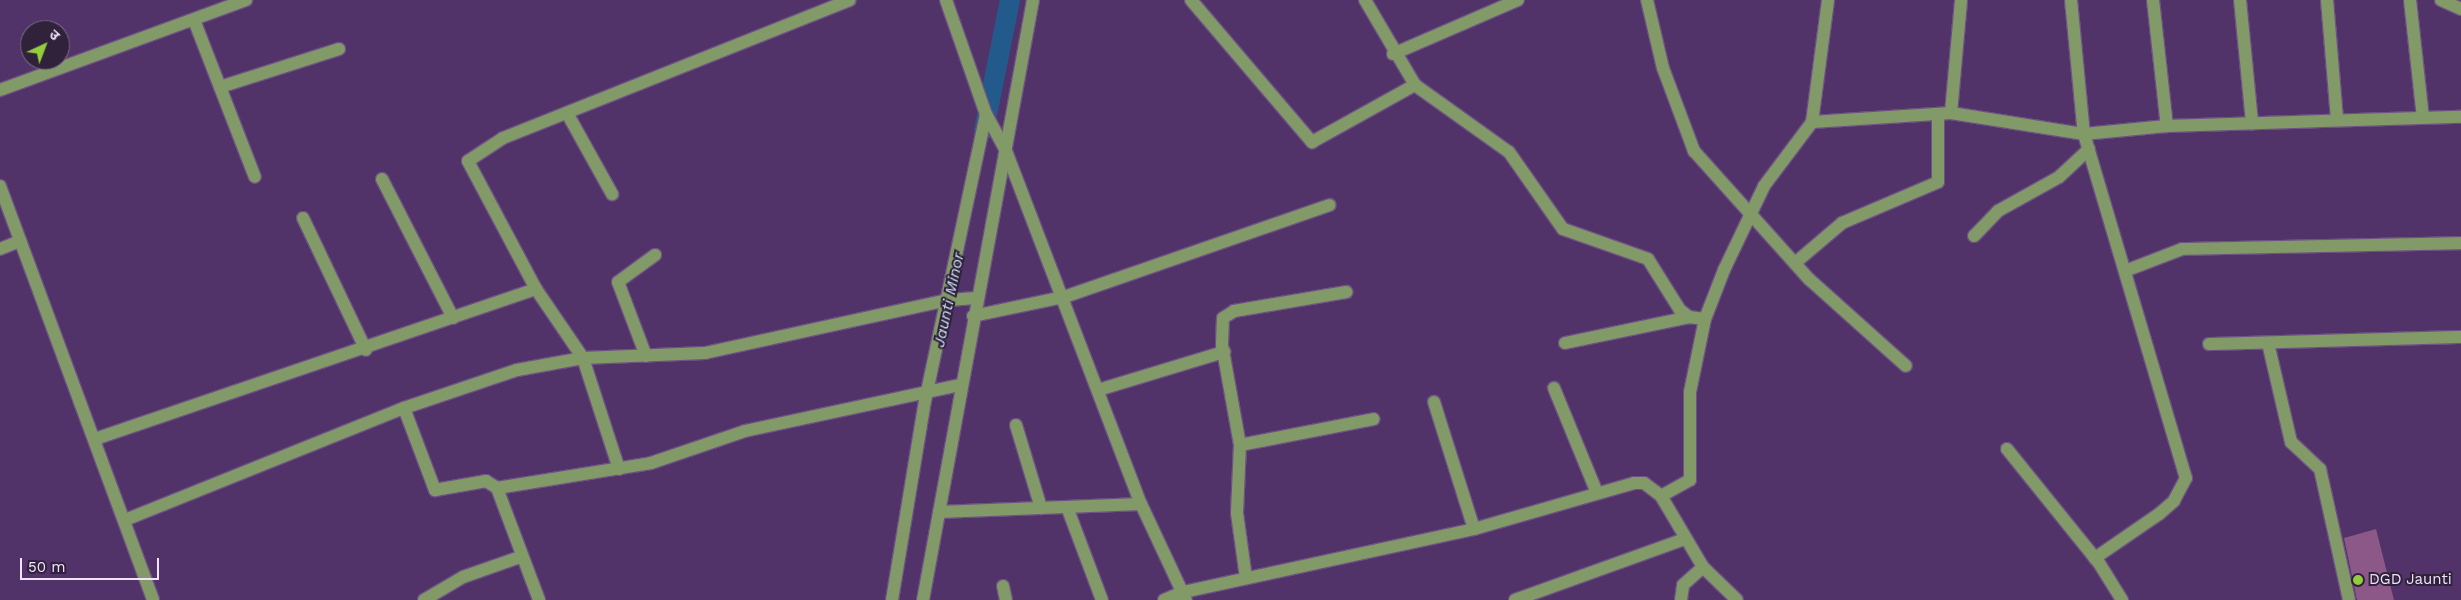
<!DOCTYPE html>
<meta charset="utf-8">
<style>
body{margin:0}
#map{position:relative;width:2461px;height:600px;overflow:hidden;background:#513269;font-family:"Work Sans","Noto Sans Devanagari",sans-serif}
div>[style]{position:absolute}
.canal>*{height:20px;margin:-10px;padding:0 10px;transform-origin:10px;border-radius:10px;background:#225a8c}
.building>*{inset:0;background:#8b5888}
.roads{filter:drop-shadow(1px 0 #6e5284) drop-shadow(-1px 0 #6e5284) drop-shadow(0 1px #6e5284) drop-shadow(0 -1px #6e5284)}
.minor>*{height:12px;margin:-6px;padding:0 6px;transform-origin:6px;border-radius:6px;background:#829a68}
.dots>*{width:14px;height:14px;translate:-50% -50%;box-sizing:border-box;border:2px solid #30223b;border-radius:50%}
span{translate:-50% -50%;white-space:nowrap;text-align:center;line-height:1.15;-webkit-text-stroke:4px #30223b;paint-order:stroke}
.poi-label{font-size:15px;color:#f1e3fe}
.left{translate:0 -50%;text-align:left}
.water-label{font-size:16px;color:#cee4fb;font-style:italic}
.north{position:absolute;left:20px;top:20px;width:50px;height:50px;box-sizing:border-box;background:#30223b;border:1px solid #7d6f89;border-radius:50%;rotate:43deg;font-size:14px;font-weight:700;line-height:20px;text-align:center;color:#f1e3fe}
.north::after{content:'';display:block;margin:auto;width:18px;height:22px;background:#93cc3d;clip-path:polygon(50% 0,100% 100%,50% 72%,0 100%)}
.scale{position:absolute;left:20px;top:558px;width:139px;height:22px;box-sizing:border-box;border:2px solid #f1e3fe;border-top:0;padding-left:6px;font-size:15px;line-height:18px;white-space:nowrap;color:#f1e3fe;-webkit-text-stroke:4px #30223b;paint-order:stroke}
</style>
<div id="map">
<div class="canal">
<div style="left:984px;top:130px;width:133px;rotate:-78.7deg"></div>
</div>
<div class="building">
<div style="clip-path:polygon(2376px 529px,2394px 600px,2357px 600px,2344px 538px)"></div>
</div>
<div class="roads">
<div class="minor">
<div style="left:946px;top:0;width:121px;rotate:70.7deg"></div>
<div style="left:986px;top:114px;width:42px;rotate:61.6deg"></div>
<div style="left:1006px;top:151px;width:378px;rotate:69.1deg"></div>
<div style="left:1141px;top:504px;width:106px;rotate:64.9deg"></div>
<div style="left:1191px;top:0;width:187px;rotate:49.6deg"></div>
<div style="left:1312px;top:142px;width:118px;rotate:-29deg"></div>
<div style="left:1365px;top:0;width:99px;rotate:59.5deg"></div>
<div style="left:1415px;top:85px;width:115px;rotate:35.5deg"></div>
<div style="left:1509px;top:152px;width:94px;rotate:55deg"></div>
<div style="left:1563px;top:229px;width:90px;rotate:19.4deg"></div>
<div style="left:1648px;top:259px;width:60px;rotate:57.9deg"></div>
<div style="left:1680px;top:310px;width:11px;rotate:38deg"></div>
<div style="left:1689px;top:317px;width:16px;rotate:7deg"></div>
<div style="left:1647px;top:0;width:70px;rotate:76.8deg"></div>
<div style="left:1663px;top:68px;width:89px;rotate:69.5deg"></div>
<div style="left:1694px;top:151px;width:172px;rotate:48.1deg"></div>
<div style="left:1809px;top:279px;width:130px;rotate:41.9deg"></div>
<div style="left:2071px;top:0;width:135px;rotate:84.5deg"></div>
<div style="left:2084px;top:134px;width:359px;rotate:73.5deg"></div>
<div style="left:2186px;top:478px;width:26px;rotate:118deg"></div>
<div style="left:2174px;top:501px;width:20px;rotate:139deg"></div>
<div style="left:2159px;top:514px;width:78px;rotate:145.5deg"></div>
<div style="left:2153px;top:0;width:127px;rotate:83.7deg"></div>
<div style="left:2240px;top:0;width:124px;rotate:84.4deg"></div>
<div style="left:2327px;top:0;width:120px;rotate:85.2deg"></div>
<div style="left:2410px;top:0;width:118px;rotate:83.7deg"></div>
<div style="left:2441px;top:0;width:22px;rotate:24deg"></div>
<div style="left:194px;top:20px;width:168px;rotate:68.8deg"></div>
<div style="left:1393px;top:54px;width:136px;rotate:-23.4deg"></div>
<div style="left:220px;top:87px;width:125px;rotate:-17.7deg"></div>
<div style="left:0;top:90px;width:262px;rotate:-20.1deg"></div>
<div style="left:567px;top:113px;width:93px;rotate:60.9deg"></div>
<div style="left:1951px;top:113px;width:113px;rotate:-84.9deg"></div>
<div style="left:1812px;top:122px;width:139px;rotate:-3.7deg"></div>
<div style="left:1951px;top:113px;width:135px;rotate:9deg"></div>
<div style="left:2084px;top:134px;width:83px;rotate:-5.5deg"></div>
<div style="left:2167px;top:126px;width:294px;rotate:-1.8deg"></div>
<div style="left:382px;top:179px;width:156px;rotate:62.9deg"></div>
<div style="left:0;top:186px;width:441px;rotate:69.7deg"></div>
<div style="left:303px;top:218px;width:146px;rotate:64.5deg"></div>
<div style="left:1974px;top:236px;width:35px;rotate:-46deg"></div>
<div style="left:1998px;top:211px;width:70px;rotate:-29.1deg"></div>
<div style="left:2059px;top:177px;width:41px;rotate:-43deg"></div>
<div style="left:0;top:249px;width:22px;rotate:-22deg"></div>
<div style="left:1795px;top:263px;width:62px;rotate:-40.4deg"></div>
<div style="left:1842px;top:223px;width:104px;rotate:-23.1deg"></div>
<div style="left:1938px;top:182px;width:68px;rotate:-90deg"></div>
<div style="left:2125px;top:271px;width:61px;rotate:-21.1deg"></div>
<div style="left:2182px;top:249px;width:279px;rotate:-1.2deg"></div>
<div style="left:973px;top:316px;width:93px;rotate:-11.8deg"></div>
<div style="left:1064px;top:297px;width:281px;rotate:-19.1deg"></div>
<div style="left:1565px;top:343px;width:127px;rotate:-11.8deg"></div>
<div style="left:2268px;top:343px;width:102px;rotate:76.9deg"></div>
<div style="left:2291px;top:442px;width:40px;rotate:43deg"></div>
<div style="left:2320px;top:469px;width:134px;rotate:77.5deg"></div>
<div style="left:2209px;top:344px;width:252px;rotate:-1.6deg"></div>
<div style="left:646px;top:356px;width:79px;rotate:-110.7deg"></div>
<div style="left:618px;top:282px;width:46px;rotate:-36.1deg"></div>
<div style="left:1554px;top:388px;width:113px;rotate:67.7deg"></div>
<div style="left:1098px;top:390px;width:132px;rotate:-16.8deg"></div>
<div style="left:1434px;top:402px;width:133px;rotate:72.5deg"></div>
<div style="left:404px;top:408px;width:88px;rotate:69.3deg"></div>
<div style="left:435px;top:490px;width:52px;rotate:-10deg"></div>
<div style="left:486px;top:481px;width:13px;rotate:32deg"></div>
<div style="left:497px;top:488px;width:120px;rotate:69.4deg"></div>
<div style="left:1016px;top:425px;width:87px;rotate:73.2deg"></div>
<div style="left:95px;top:439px;width:466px;rotate:-18.8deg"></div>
<div style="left:1240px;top:445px;width:136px;rotate:-11deg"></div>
<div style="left:2007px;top:449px;width:146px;rotate:51.1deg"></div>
<div style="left:2099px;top:563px;width:44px;rotate:58.1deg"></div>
<div style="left:619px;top:469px;width:117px;rotate:-108deg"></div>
<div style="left:583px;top:358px;width:83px;rotate:-124.3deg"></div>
<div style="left:536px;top:289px;width:145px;rotate:-118deg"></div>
<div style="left:468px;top:161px;width:42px;rotate:-33.3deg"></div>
<div style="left:503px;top:138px;width:373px;rotate:-21.7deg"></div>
<div style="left:497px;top:488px;width:156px;rotate:-9.2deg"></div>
<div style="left:651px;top:463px;width:99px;rotate:-18.8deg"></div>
<div style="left:745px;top:431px;width:219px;rotate:-12.1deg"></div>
<div style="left:1067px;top:507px;width:99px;rotate:69.4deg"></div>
<div style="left:939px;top:512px;width:202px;rotate:-2.3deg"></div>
<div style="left:125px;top:520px;width:301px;rotate:-21.9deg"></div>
<div style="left:404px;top:408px;width:119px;rotate:-18.6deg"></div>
<div style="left:517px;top:370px;width:67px;rotate:-10.3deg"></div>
<div style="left:583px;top:358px;width:122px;rotate:-2.3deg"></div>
<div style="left:705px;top:353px;width:249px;rotate:-12.3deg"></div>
<div style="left:948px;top:300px;width:28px;rotate:-4deg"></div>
<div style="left:1703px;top:567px;width:47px;rotate:44.1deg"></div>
<div style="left:1246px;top:578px;width:66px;rotate:-97.9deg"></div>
<div style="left:1237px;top:513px;width:68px;rotate:-87.5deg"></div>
<div style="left:1240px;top:445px;width:102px;rotate:-100.2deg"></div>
<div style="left:1222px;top:345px;width:27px;rotate:-88deg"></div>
<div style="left:1223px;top:318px;width:13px;rotate:-32deg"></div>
<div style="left:1234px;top:311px;width:114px;rotate:-9.6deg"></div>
<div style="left:1003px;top:586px;width:14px;rotate:78deg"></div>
<div style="left:424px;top:600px;width:45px;rotate:-30.5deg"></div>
<div style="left:463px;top:577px;width:60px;rotate:-19.3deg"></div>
<div style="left:892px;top:600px;width:202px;rotate:-80.6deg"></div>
<div style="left:925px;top:401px;width:293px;rotate:-78deg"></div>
<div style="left:923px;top:600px;width:610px;rotate:-79.61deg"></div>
<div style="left:1164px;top:600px;width:21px;rotate:-23deg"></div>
<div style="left:1183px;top:592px;width:298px;rotate:-12.2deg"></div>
<div style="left:1474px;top:529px;width:166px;rotate:-16deg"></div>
<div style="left:1634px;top:483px;width:10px"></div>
<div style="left:1644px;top:483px;width:21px;rotate:37deg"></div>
<div style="left:1515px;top:600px;width:180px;rotate:-19.8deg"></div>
<div style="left:1681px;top:600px;width:15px;rotate:-82deg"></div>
<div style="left:1683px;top:585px;width:27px;rotate:-42deg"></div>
<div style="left:1703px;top:567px;width:82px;rotate:-120.6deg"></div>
<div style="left:1661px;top:496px;width:33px;rotate:-29deg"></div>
<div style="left:1690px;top:480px;width:88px;rotate:-90deg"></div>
<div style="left:1690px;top:392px;width:75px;rotate:-78.4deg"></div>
<div style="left:1705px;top:319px;width:53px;rotate:-68.8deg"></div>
<div style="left:1724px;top:270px;width:93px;rotate:-64.5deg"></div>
<div style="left:1764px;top:186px;width:80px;rotate:-53.1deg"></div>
<div style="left:1812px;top:122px;width:123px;rotate:-82.5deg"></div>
</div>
</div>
<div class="dots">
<div style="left:2358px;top:580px;background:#93cc3d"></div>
</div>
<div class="poi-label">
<span class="left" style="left:2369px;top:580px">DGD Jaunti</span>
</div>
<div class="water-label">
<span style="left:949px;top:300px;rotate:-78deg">Jaunti Minor</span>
</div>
<div class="north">उ</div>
<div class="scale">50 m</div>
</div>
